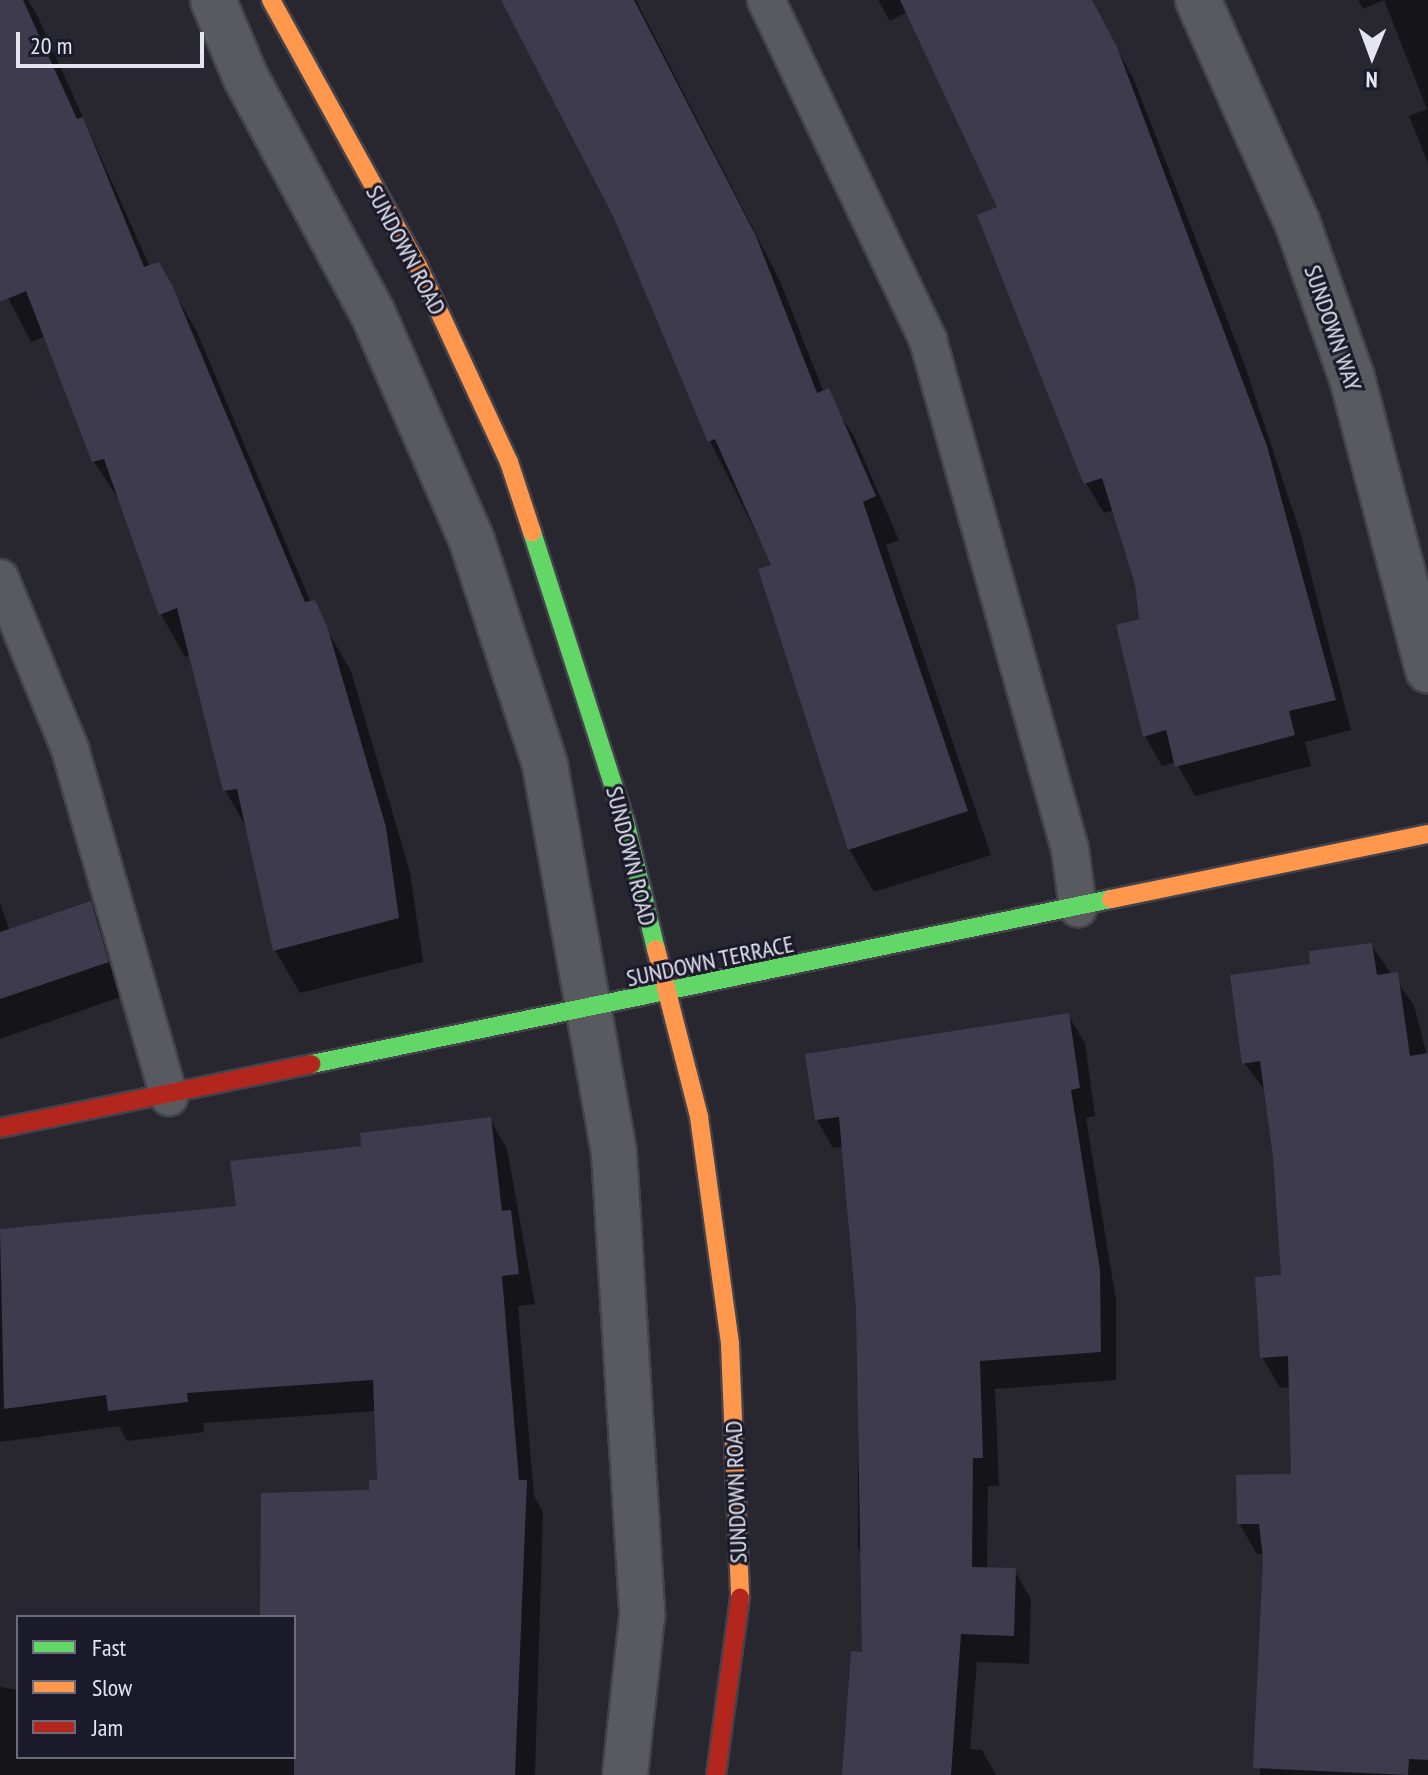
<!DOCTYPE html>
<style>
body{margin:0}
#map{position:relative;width:1428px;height:1775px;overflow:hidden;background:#282730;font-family:"PT Sans Narrow",sans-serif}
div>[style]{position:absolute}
.shadow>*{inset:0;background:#0007}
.building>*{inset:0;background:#3e3b4e}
.roads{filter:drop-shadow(2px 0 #44434b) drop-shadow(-2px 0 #44434b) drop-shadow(0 2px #44434b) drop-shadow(0 -2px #44434b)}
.lane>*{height:36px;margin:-18px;padding:0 18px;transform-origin:18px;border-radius:18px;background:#595960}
.street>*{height:44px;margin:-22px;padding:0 22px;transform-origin:22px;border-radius:22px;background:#595960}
.fast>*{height:18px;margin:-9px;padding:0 9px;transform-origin:9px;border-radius:9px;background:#63d668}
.slow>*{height:18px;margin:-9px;padding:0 9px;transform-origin:9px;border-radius:9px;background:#ff974d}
.jam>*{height:18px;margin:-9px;padding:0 9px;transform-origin:9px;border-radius:9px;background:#b3261e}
span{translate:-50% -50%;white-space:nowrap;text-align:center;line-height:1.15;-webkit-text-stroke:6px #1b1a2a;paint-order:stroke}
.street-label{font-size:24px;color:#e5e5f0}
.legend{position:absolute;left:16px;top:1615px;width:280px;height:144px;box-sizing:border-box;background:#1b1a2a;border:2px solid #6c6b79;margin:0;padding:10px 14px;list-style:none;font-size:24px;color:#e5e5f0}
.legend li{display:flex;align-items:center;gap:16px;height:40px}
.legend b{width:40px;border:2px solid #6c6b79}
.north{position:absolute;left:1332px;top:16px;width:80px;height:80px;-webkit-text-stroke:6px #1b1a2a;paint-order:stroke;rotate:181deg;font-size:22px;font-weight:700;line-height:32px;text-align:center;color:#e5e5f0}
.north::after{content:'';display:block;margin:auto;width:28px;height:36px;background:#e5e5f0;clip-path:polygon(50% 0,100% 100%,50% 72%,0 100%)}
.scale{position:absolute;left:16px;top:32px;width:188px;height:36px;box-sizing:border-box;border:4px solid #e5e5f0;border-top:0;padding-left:10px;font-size:24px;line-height:28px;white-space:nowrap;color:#e5e5f0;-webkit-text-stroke:6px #1b1a2a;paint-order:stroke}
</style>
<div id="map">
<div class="shadow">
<div style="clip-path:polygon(0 0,28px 0,38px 17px,150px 267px,158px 264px,197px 332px,311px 603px,351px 671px,410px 872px,423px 962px,300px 993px,275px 950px,248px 830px,225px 790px,191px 655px,185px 657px,161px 614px,122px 504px,94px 462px,45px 336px,31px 342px,0 282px)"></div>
<div style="clip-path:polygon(504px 0,636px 0,780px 281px,824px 393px,853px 434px,899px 540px,886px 545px,991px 855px,874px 892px,849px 849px,773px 566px,710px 441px,616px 217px)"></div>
<div style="clip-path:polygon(878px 0,1091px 0,1134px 80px,1244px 363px,1300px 532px,1351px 730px,1305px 742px,1311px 766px,1195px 796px,1176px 762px,1162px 766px,1145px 736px,1137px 583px,1114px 510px,1104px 513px,1086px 483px,1000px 208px,907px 12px,890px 21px)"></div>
<div style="clip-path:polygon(1358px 0,1428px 0,1428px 163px,1409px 116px,1427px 109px,1384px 0,1363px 9px)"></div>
<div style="clip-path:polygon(0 903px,10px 931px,90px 903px,109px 936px,126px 995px,0 1039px)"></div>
<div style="clip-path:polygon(1371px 945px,1414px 1005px,1428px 1060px,1428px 1775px,1260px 1775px,1265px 1554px,1257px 1554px,1239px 1523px,1293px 1476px,1291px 1387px,1280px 1388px,1262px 1357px,1283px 1277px,1275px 1157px,1267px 1093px,1244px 1063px,1312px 965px)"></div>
<div style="clip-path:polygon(1068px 1015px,1085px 1043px,1095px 1116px,1086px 1118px,1116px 1300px,1116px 1380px,995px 1389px,999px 1486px,988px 1486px,987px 1570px,1014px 1570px,1031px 1599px,1029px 1664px,977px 1662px,970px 1749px,982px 1750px,996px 1775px,846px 1775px,864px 1654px,866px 1563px,858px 1548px,858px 1308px,845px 1146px,833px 1148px,817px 1120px)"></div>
<div style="clip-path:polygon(490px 1119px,507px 1149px,535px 1304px,518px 1306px,534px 1496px,543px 1512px,535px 1775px,0 1775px,0 1687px,18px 1690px,18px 1757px,294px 1757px,294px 1617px,262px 1617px,379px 1482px,376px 1411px,203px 1423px,204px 1432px,127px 1441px,119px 1426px,0 1442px,0 1235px,238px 1208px,364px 1148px)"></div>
</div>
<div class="building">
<div style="clip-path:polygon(0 0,23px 0,77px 119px,83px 117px,144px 267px,159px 262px,173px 287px,305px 602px,315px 600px,327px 626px,386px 827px,399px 918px,273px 951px,237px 789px,223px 791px,177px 608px,159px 615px,104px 459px,92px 462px,26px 291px,0 302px)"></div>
<div style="clip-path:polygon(501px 0,634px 0,756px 236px,817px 393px,829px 388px,876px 496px,863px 502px,968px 811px,848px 850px,758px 569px,771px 565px,715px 439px,708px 442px,614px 218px)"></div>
<div style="clip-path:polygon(900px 0,1092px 0,1117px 47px,1267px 446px,1336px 700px,1289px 711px,1295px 735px,1175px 767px,1166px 730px,1143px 737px,1116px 625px,1139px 619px,1135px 584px,1102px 478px,1084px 484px,1080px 475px,977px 215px,997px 207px)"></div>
<div style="clip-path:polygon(91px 901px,109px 962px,0 999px,0 932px)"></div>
<div style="clip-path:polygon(1372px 943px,1377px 975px,1398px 972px,1410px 1056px,1428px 1053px,1428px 1760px,1409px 1759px,1408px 1775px,1253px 1768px,1263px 1559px,1259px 1524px,1237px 1524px,1236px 1475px,1291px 1474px,1288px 1356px,1260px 1358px,1255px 1277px,1281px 1275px,1273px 1157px,1260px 1061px,1242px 1064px,1230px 975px,1310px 964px,1309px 951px)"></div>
<div style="clip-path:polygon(1069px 1013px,1080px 1088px,1071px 1090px,1100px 1270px,1101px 1352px,980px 1361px,983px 1458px,973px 1458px,972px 1567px,1016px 1568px,1014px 1636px,961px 1634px,951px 1775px,842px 1775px,851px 1651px,862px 1652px,856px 1308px,839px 1117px,815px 1120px,805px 1054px)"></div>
<div style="clip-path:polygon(491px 1117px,502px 1211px,511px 1210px,519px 1274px,502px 1276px,519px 1480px,527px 1480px,515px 1775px,294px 1775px,294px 1617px,260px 1617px,261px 1493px,369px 1490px,369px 1480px,377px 1480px,373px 1380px,187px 1393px,188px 1402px,108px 1411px,106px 1395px,4px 1409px,0 1229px,236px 1206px,230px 1161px,361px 1146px,360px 1133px)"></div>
</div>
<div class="roads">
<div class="lane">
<div style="left:766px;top:0;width:377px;rotate:64.5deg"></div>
<div style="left:928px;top:340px;width:528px;rotate:74.41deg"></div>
<div style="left:1070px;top:849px;width:60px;rotate:82.3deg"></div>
<div style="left:0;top:578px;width:185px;rotate:67.7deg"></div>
<div style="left:70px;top:749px;width:362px;rotate:74.1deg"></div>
</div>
<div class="street">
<div style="left:213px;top:0;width:85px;rotate:67.1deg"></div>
<div style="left:246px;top:78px;width:268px;rotate:61.7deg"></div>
<div style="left:373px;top:314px;width:248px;rotate:66.4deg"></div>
<div style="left:472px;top:541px;width:236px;rotate:71.9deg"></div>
<div style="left:545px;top:765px;width:393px;rotate:79.9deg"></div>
<div style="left:614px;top:1152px;width:465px;rotate:86.5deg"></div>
<div style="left:642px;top:1616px;width:160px;rotate:96.1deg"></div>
<div style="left:1198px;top:0;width:243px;rotate:66deg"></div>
<div style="left:1297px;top:222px;width:165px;rotate:70.6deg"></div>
<div style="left:1352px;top:378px;width:302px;rotate:75.4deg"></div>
</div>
<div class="fast">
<div style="left:532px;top:532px;width:304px;rotate:72.2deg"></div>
<div style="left:625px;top:821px;width:132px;rotate:76.4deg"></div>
<div style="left:312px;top:1064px;width:816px;rotate:-11.67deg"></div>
</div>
<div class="slow">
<div style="left:271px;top:0;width:304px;rotate:61.1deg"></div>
<div style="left:418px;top:266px;width:216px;rotate:65.1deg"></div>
<div style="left:509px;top:462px;width:74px;rotate:71.8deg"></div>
<div style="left:1111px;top:899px;width:324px;rotate:-11.6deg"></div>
<div style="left:656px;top:949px;width:173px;rotate:75.6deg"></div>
<div style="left:699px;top:1117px;width:229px;rotate:82.2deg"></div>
<div style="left:730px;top:1344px;width:254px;rotate:87.7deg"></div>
</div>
<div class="jam">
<div style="left:0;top:1128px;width:318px;rotate:-11.6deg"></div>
<div style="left:716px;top:1775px;width:179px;rotate:-82.3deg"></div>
</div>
</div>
<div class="street-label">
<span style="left:406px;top:250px;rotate:62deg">SUNDOWN ROAD</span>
<span style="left:1333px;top:328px;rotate:71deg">SUNDOWN WAY</span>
<span style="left:631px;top:856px;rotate:76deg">SUNDOWN ROAD</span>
<span style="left:710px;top:961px;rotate:-12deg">SUNDOWN TERRACE</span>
<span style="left:736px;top:1492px;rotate:-92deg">SUNDOWN ROAD</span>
</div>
<ul class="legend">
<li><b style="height:10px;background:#63d668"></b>Fast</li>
<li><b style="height:10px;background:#ff974d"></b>Slow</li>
<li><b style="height:10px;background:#b3261e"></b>Jam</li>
</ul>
<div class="north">N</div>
<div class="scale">20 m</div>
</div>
